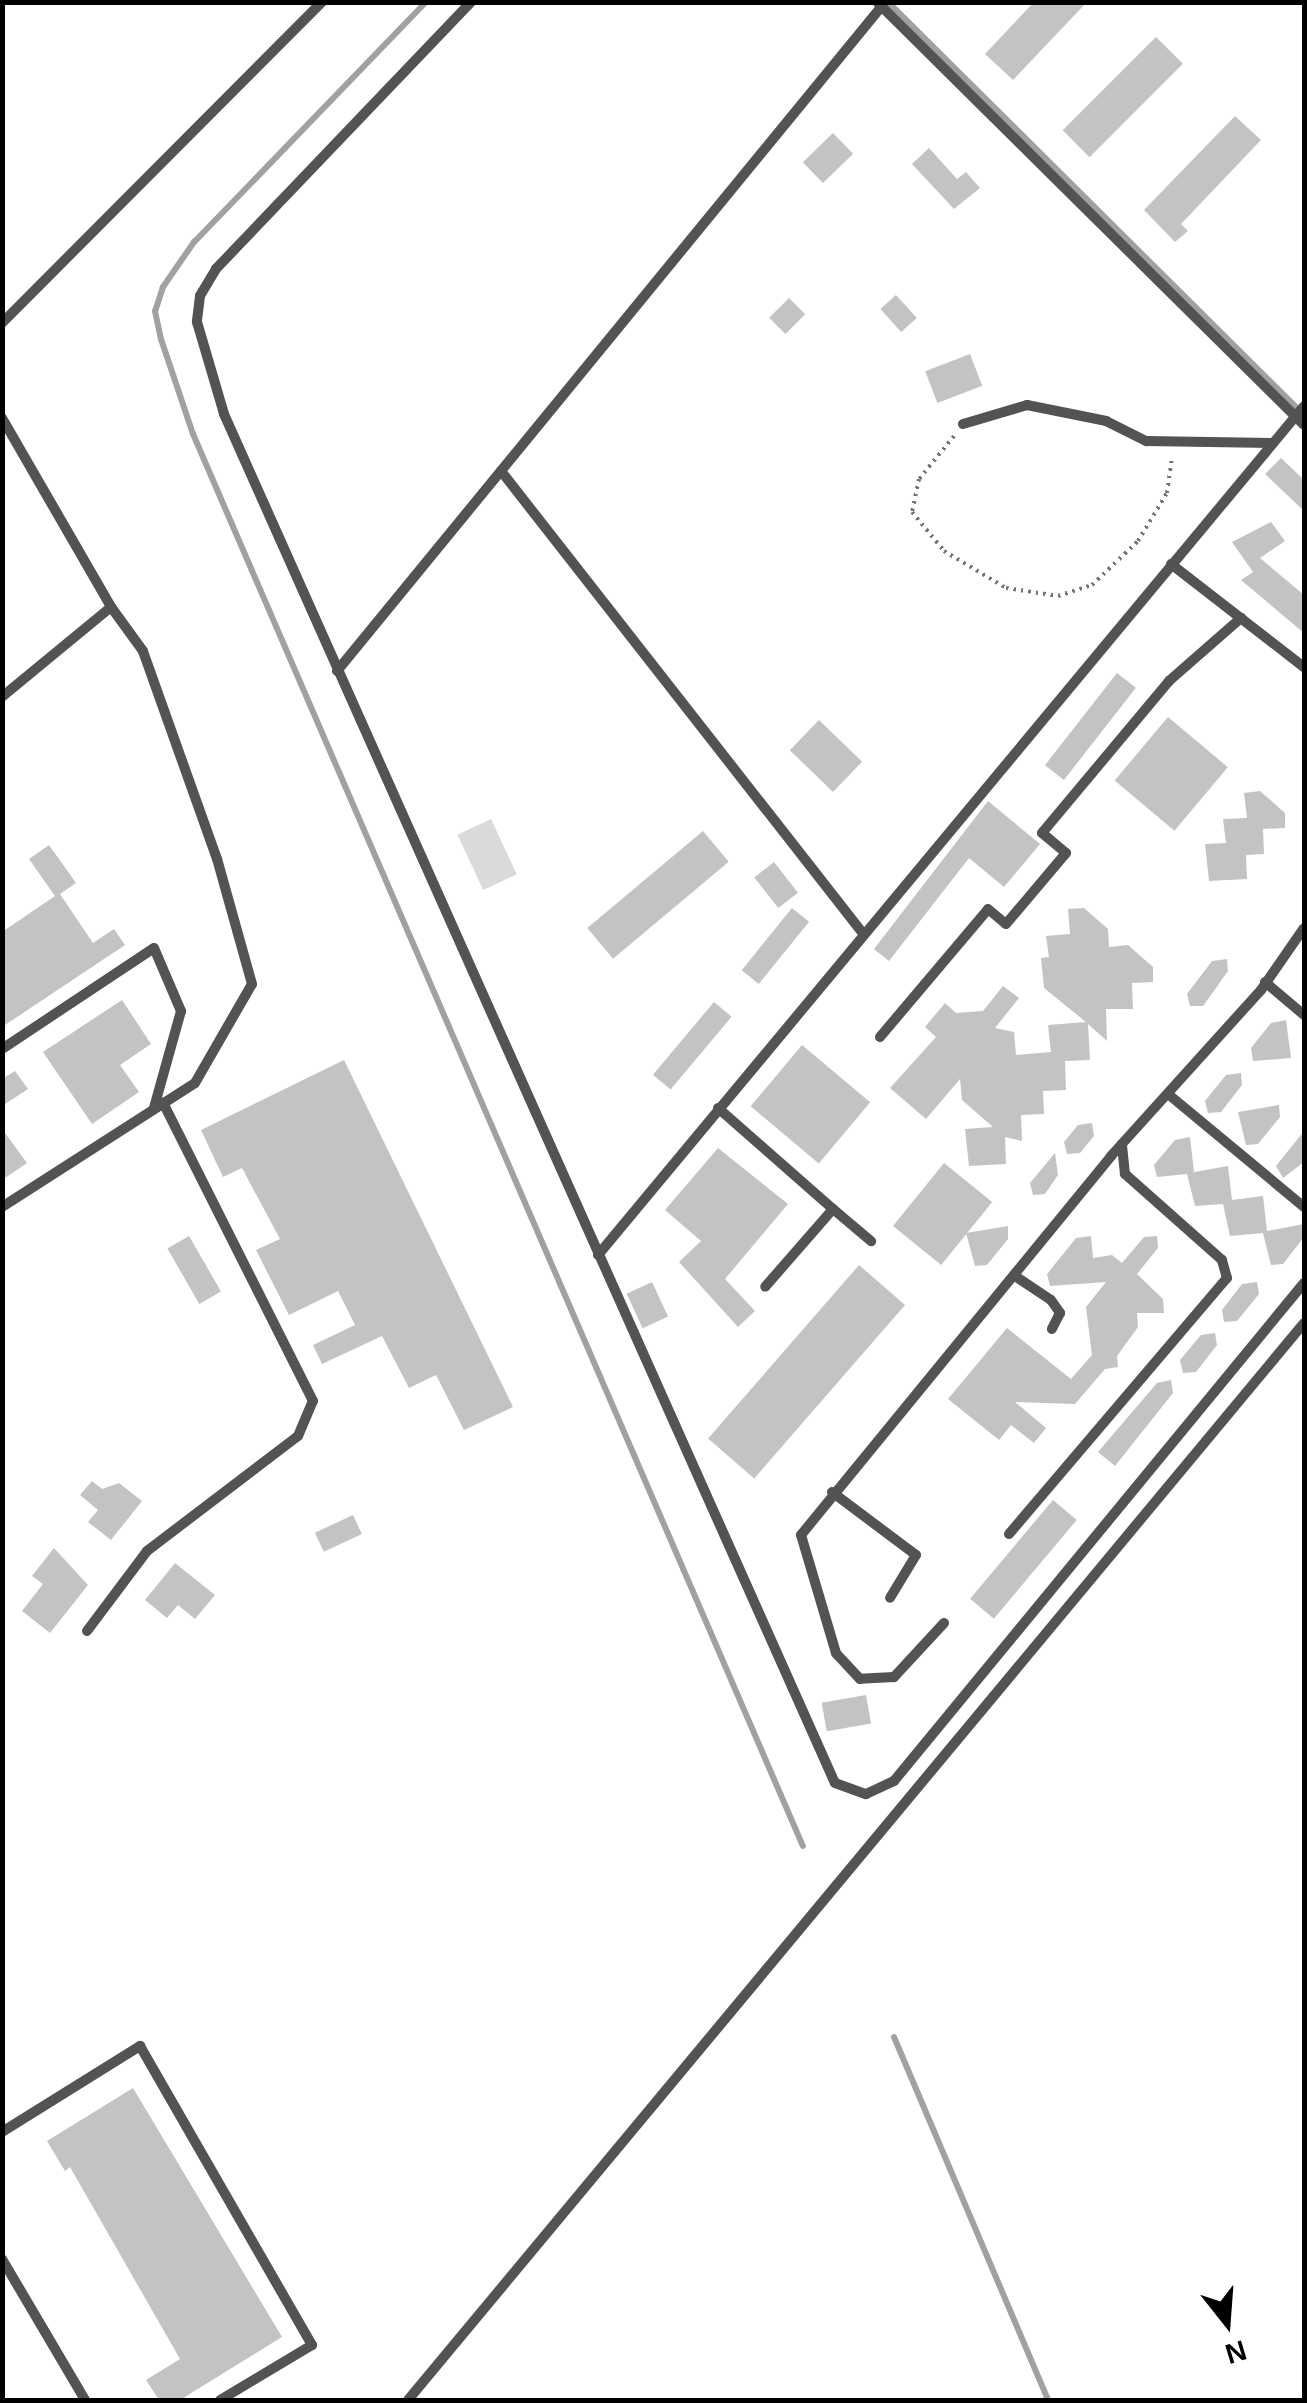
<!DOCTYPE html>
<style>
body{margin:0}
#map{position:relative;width:1307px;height:2403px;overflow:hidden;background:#fff;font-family:Helvetica,sans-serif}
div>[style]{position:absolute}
.green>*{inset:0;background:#dadada;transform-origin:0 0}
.stream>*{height:6px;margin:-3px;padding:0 3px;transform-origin:3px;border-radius:3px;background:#a1a1a1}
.building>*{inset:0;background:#c3c3c3;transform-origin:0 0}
.path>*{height:4px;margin-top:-2px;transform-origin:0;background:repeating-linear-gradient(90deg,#757575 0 2.5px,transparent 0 7.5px)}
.lane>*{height:10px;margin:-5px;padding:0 5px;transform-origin:5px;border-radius:5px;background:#535353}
span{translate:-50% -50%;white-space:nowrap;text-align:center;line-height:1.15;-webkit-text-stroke:9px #fff;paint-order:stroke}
.frame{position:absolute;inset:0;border:5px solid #000;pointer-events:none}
.north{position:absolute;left:1177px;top:2273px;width:100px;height:100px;-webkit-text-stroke:8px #fff;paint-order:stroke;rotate:163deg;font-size:28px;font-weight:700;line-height:40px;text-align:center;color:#000}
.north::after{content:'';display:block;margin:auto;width:35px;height:45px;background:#000;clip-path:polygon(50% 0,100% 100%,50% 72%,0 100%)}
</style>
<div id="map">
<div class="green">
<div style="left:491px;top:819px;width:61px;height:37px;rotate:65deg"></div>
</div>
<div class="stream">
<div style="left:426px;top:2px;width:334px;rotate:134deg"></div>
<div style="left:194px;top:242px;width:55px;rotate:124.6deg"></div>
<div style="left:163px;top:287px;width:25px;rotate:108deg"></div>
<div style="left:155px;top:311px;width:29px;rotate:78deg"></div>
<div style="left:161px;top:339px;width:100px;rotate:71.4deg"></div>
<div style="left:193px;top:434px;width:1538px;rotate:66.64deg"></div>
<div style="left:888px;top:2px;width:576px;rotate:44.79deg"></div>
<div style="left:894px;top:2037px;width:394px;rotate:67deg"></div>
</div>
<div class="building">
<div style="clip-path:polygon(1034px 2px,1087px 2px,1013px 80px,985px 54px)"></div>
<div style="left:1156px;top:37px;width:38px;height:132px;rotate:45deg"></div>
<div style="clip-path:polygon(1235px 116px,1261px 140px,1181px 224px,1188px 231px,1175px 242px,1144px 210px)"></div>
<div style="left:833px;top:133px;width:29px;height:42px;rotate:46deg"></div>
<div style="clip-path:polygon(929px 148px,957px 179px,966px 172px,980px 188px,954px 209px,912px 164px)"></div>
<div style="left:896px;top:295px;width:31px;height:21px;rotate:48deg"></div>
<div style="left:789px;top:298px;width:23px;height:28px;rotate:45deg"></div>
<div style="left:970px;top:354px;width:34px;height:48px;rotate:69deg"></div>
<div style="clip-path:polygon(1281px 458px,1304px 480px,1304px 511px,1265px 474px)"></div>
<div style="clip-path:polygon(1271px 522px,1285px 541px,1260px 558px,1304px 595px,1304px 633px,1241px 580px,1253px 572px,1232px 542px)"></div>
<div style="left:1117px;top:673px;width:24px;height:117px;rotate:38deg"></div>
<div style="left:1168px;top:717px;width:78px;height:83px;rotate:40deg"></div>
<div style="left:819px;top:720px;width:60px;height:42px;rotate:44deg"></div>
<div style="clip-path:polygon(1260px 791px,1285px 813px,1285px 828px,1263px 829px,1264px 854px,1246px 855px,1247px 879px,1209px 881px,1205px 844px,1226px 843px,1223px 819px,1247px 818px,1244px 793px)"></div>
<div style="clip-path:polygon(988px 801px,1040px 844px,1004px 887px,969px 858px,889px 961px,874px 949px)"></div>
<div style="left:703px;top:831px;width:40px;height:151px;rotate:50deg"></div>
<div style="clip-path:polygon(49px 845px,76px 883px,60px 894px,93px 943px,114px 929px,125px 945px,2px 1027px,2px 932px,55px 896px,29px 859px)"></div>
<div style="left:774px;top:862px;width:39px;height:25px;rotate:52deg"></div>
<div style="left:792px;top:908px;width:22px;height:80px;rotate:39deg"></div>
<div style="clip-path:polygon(1084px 908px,1108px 929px,1109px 947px,1128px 945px,1153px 967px,1153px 982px,1132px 983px,1133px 1009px,1106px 1009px,1107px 1041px,1088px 1024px,1090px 1060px,1065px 1061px,1066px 1090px,1043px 1091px,1044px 1114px,1021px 1115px,1022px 1141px,1005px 1137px,1006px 1164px,969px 1166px,965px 1129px,993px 1127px,962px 1100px,960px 1079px,926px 1119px,890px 1088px,936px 1037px,925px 1027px,945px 1003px,956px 1013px,983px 1011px,1003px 986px,1019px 998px,995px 1028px,1014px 1032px,1016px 1055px,1051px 1052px,1048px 1025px,1086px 1022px,1044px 988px,1041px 958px,1049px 957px,1046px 936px,1070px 934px,1068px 909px)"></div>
<div style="clip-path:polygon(1227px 959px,1228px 971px,1203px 1006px,1190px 1006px,1187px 994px,1212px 961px)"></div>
<div style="clip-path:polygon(122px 1000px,151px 1044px,120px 1065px,139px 1092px,92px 1124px,43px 1052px)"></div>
<div style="left:714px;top:1002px;width:23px;height:95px;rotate:40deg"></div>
<div style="clip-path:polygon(1286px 1020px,1291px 1058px,1253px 1061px,1251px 1048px,1271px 1023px)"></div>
<div style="left:802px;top:1045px;width:89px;height:80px;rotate:40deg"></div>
<div style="clip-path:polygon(344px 1060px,513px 1407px,464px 1430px,436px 1375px,409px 1388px,382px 1336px,322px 1364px,313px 1345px,355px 1325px,338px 1291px,289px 1315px,256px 1250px,280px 1239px,242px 1168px,223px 1177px,201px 1130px)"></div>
<div style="clip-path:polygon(15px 1071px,28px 1089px,2px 1106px,2px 1079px)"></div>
<div style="clip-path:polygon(1241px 1073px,1242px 1085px,1221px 1112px,1208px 1113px,1205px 1101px,1226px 1075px)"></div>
<div style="clip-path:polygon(1279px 1105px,1280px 1117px,1258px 1144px,1246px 1145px,1238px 1112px)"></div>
<div style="clip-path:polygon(1092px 1123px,1094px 1136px,1080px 1153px,1067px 1154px,1064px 1142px,1078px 1125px)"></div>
<div style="clip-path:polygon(2px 1129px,27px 1163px,2px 1180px)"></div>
<div style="clip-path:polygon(1304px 1131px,1304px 1162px,1283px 1178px,1276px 1166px)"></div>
<div style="clip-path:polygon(1190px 1137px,1194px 1172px,1228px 1166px,1232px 1200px,1263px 1196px,1267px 1231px,1304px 1224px,1304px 1237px,1283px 1264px,1271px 1265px,1263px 1233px,1230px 1236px,1223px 1204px,1195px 1206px,1187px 1174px,1157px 1177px,1154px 1165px,1175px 1140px)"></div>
<div style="clip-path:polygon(718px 1148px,788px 1204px,725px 1279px,755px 1311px,738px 1327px,679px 1262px,701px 1241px,665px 1210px)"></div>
<div style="clip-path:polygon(1055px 1153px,1058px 1175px,1045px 1194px,1033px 1195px,1030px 1183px)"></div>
<div style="left:944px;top:1163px;width:62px;height:81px;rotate:39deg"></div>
<div style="clip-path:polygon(1008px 1226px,1008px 1239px,987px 1265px,975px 1266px,966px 1233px)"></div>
<div style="left:189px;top:1236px;width:64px;height:25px;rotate:60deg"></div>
<div style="clip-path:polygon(1091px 1236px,1093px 1258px,1112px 1255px,1122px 1263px,1144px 1237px,1157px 1236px,1158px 1248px,1137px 1274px,1163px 1299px,1164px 1313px,1137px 1313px,1138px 1327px,1117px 1356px,1118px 1367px,1105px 1369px,1075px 1404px,1015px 1402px,1046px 1428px,1034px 1443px,1011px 1425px,999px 1440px,948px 1399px,1007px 1328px,1071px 1379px,1092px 1355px,1086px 1307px,1106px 1282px,1050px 1286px,1047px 1274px,1076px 1238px)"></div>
<div style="left:859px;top:1265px;width:61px;height:230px;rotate:41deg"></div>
<div style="left:652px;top:1282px;width:38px;height:28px;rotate:65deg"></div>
<div style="clip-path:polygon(1257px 1282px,1259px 1294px,1237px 1321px,1224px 1322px,1222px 1310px,1242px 1284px)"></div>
<div style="clip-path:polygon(1215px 1333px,1217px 1345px,1196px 1372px,1183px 1373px,1180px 1360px,1201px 1335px)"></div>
<div style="clip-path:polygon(1171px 1380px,1173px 1393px,1115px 1466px,1098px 1452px,1157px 1383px)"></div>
<div style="clip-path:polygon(92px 1481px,102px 1489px,119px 1483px,142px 1501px,111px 1540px,88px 1522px,98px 1510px,80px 1495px)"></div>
<div style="left:1053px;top:1500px;width:31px;height:129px;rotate:40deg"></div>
<div style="left:353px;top:1515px;width:21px;height:42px;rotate:65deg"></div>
<div style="clip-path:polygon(54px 1548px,88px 1585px,50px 1633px,22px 1611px,43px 1584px,32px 1576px)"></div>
<div style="clip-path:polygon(175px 1563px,215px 1595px,195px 1619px,178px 1605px,167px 1618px,145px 1600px)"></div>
<div style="left:866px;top:1695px;width:29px;height:45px;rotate:80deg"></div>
<div style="clip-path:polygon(133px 2088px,282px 2337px,180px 2400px,159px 2400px,146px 2380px,180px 2359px,70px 2167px,65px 2171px,47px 2141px)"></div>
</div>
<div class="path">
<div style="left:954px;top:436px;width:55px;rotate:129.1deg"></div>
<div style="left:919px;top:479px;width:34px;rotate:102deg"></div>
<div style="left:912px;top:512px;width:50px;rotate:50.6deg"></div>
<div style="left:944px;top:551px;width:72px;rotate:30.8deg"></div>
<div style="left:1006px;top:588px;width:53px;rotate:8.7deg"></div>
<div style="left:1058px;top:596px;width:36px;rotate:-18deg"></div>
<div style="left:1092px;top:585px;width:64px;rotate:-43.7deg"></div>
<div style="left:1138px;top:541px;width:56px;rotate:-58.9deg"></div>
<div style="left:1167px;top:493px;width:35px;rotate:-82deg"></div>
</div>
<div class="lane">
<div style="left:471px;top:2px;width:369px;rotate:133.7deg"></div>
<div style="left:216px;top:269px;width:31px;rotate:121deg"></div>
<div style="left:200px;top:296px;width:26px;rotate:97deg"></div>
<div style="left:197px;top:322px;width:96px;rotate:73.6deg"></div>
<div style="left:224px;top:414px;width:1499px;rotate:65.95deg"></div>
<div style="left:835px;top:1783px;width:33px;rotate:20deg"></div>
<div style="left:866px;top:1794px;width:31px;rotate:-25deg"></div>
<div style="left:894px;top:1781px;width:645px;rotate:-50.54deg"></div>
<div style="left:878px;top:3px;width:600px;rotate:44.73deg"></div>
<div style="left:2px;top:323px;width:453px;rotate:-45.1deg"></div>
<div style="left:2px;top:418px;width:218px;rotate:60deg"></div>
<div style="left:111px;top:607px;width:141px;rotate:140.5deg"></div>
<div style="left:963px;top:424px;width:67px;rotate:-16.5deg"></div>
<div style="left:1027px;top:405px;width:81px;rotate:11.4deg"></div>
<div style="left:1106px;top:421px;width:45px;rotate:26.6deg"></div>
<div style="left:1146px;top:441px;width:127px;rotate:0.9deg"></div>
<div style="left:501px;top:471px;width:584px;rotate:51.95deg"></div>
<div style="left:1171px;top:564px;width:168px;rotate:37.8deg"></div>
<div style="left:337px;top:671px;width:858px;rotate:-50.67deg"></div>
<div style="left:1265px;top:982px;width:51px;rotate:40.2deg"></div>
<div style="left:880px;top:1037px;width:167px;rotate:-49.8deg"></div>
<div style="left:988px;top:909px;width:23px;rotate:40deg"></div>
<div style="left:1006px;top:924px;width:93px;rotate:-49.8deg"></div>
<div style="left:1066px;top:853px;width:31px;rotate:-140deg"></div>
<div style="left:1042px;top:833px;width:198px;rotate:-50.1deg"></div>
<div style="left:1169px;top:681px;width:96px;rotate:-41.2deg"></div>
<div style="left:2px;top:1049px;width:182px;rotate:-33.6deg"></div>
<div style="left:154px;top:948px;width:69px;rotate:66.8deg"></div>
<div style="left:181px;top:1011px;width:101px;rotate:105.6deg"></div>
<div style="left:1168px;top:1094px;width:177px;rotate:39.7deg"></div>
<div style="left:718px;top:1108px;width:153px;rotate:41.3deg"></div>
<div style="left:833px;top:1209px;width:103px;rotate:131.1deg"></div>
<div style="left:2px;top:1207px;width:229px;rotate:-32.7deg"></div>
<div style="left:195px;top:1083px;width:114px;rotate:-60.1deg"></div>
<div style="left:252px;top:984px;width:130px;rotate:-105.6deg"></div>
<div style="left:217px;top:859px;width:221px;rotate:-109.6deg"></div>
<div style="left:143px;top:651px;width:54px;rotate:-126deg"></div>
<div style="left:833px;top:1209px;width:50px;rotate:40.1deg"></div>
<div style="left:598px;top:1255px;width:1104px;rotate:-50.25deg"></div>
<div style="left:1015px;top:1276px;width:43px;rotate:33.7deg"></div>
<div style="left:1051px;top:1300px;width:16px;rotate:55deg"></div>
<div style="left:1060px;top:1313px;width:18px;rotate:117deg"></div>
<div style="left:832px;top:1492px;width:105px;rotate:36.9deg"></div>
<div style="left:916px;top:1555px;width:50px;rotate:121.2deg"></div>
<div style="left:1009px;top:1534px;width:336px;rotate:-49.6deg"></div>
<div style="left:1227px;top:1278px;width:19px;rotate:-106deg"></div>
<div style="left:1222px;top:1260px;width:130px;rotate:-138.4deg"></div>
<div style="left:1125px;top:1174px;width:30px;rotate:-96deg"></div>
<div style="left:944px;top:1623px;width:74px;rotate:132.8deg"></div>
<div style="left:894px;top:1677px;width:34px;rotate:177deg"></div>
<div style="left:860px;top:1679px;width:35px;rotate:-133deg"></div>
<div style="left:836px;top:1653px;width:123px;rotate:-106.5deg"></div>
<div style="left:801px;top:1535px;width:490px;rotate:-50.7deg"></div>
<div style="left:1111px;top:1156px;width:224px;rotate:-47.9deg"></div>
<div style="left:1261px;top:990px;width:75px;rotate:-55.3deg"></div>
<div style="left:87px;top:1631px;width:100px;rotate:-53.1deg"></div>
<div style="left:147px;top:1551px;width:190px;rotate:-37.3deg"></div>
<div style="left:298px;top:1436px;width:38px;rotate:-67deg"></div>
<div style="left:313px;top:1401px;width:334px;rotate:-116.7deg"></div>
<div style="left:2px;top:2132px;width:163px;rotate:-31.9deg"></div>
<div style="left:140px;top:2046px;width:345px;rotate:60.1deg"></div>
<div style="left:312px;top:2345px;width:107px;rotate:149.1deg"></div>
<div style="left:2px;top:2259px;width:164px;rotate:59.5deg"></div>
<div style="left:408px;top:2400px;width:1401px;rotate:-50.24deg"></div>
</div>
<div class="frame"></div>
<div class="north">N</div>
</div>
